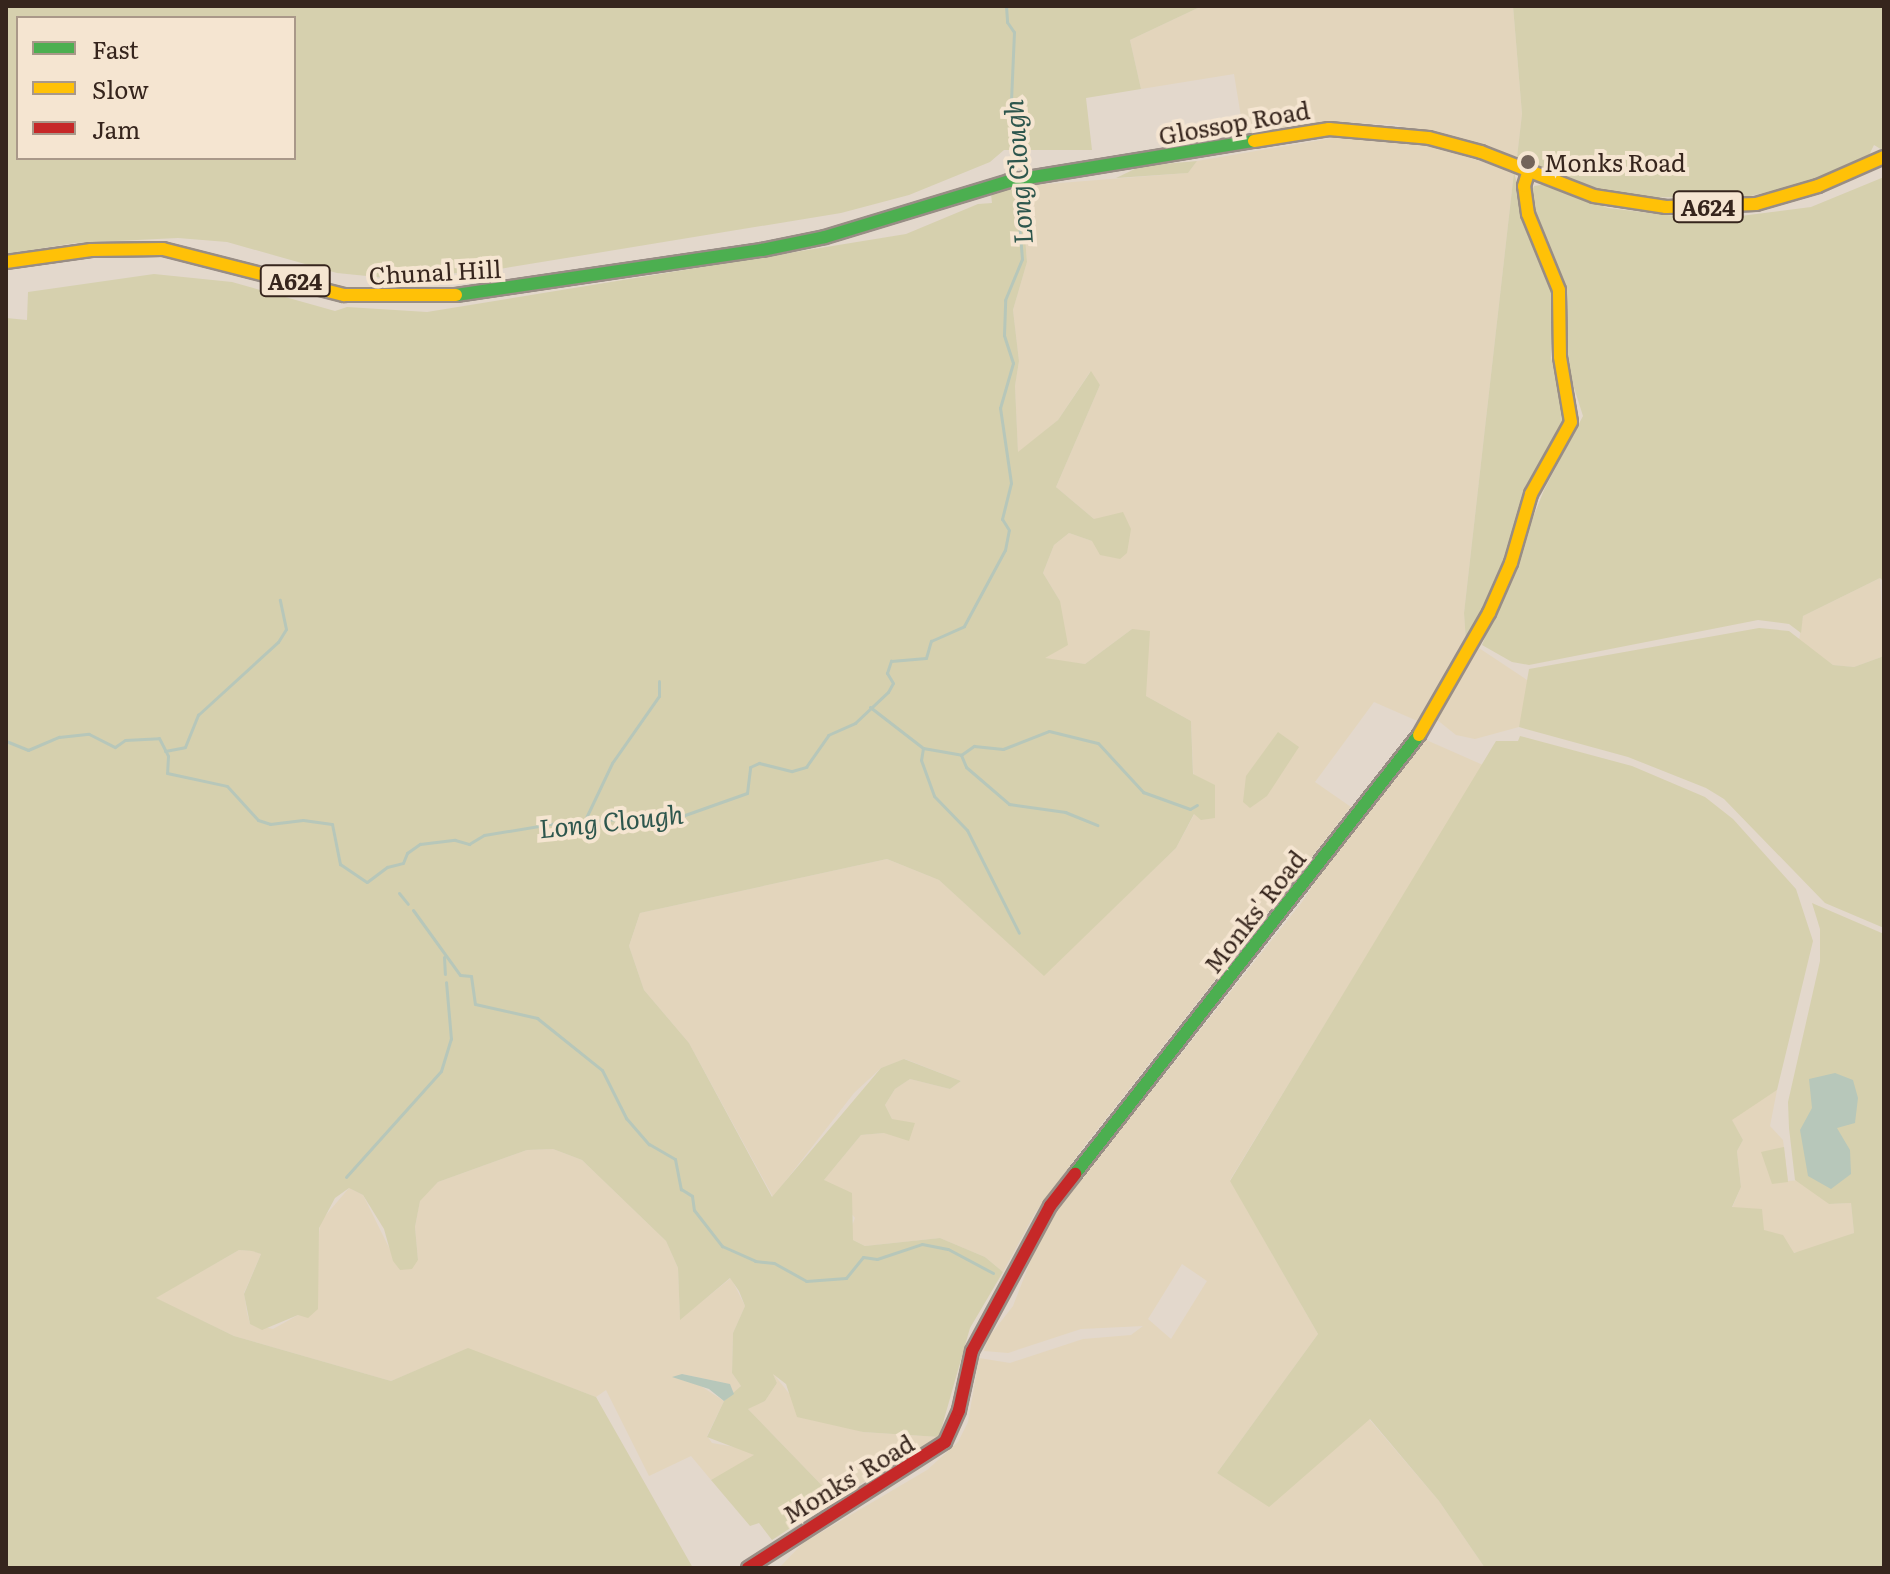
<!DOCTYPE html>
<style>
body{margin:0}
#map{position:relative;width:1890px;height:1574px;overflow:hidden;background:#e3d8cc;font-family:Literata,serif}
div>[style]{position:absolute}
.farmland>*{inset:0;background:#e3d5bc}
.green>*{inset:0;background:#d6d0ae}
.water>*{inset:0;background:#b7c7ba}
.stream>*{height:3px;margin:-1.5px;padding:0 1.5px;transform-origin:1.5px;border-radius:1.5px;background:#b7c7ba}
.roads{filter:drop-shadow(2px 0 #988d85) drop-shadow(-2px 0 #988d85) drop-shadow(0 2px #988d85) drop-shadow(0 -2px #988d85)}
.fast>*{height:12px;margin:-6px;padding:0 6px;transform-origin:6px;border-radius:6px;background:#4caf50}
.slow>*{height:12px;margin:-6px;padding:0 6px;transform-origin:6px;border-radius:6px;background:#ffc107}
.jam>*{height:12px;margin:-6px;padding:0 6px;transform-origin:6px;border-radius:6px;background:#c62828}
.dots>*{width:22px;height:22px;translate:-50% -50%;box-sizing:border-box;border:4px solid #f5e5d1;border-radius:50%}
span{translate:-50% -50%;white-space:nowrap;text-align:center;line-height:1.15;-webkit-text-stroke:8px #f5e5d1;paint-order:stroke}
.shield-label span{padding:2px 6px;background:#f5e5d1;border:2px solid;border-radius:6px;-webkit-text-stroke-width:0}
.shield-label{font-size:22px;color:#36251d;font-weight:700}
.street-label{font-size:24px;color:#36251d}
.poi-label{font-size:24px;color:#36251d}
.left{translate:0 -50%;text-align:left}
.water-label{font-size:26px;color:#2d564d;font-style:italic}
.frame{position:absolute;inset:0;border:8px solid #36251d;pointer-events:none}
.legend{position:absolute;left:16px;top:16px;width:280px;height:144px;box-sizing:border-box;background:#f5e5d1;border:2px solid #a99889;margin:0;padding:10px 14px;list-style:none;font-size:24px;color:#36251d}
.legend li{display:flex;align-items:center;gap:16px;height:40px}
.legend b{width:40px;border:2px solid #a99889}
</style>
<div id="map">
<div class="farmland">
<div style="clip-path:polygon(1202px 6px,1513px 6px,1522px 114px,1517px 157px,1396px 125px,1335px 122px,1251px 137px,1248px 117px,1241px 117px,1234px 74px,1141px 89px,1130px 40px)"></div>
<div style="clip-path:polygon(1339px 137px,1426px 144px,1514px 172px,1464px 613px,1466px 641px,1422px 723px,1374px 702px,1315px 782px,1351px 807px,1086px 1144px,1035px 1213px,1003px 1272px,985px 1257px,940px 1238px,865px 1246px,853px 1240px,850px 1231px,855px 1218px,824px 1180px,861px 1135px,884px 1133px,892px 1119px,885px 1105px,895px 1089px,910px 1079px,950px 1089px,961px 1081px,905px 1059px,881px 1068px,854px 1093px,773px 1197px,689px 1043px,644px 990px,629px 946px,640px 913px,887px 859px,939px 880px,1044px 975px,1176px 848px,1195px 813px,1191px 721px,1146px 696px,1146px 648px,1132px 629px,1085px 664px,1044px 659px,1060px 601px,1043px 573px,1054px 545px,1069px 533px,1092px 541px,1094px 519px,1056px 487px,1100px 385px,1090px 372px,1058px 420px,1018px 453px,1015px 386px,1019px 361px,1013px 310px,1027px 262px,1021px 186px,1188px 173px,1197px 161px)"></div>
<div style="clip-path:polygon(1880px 578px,1884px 656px,1854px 667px,1833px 665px,1799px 641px,1803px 616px)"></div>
<div style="clip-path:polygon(1479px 648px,1530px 682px,1519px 727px,1475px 739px,1456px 735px,1436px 719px)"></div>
<div style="clip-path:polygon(evenodd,1424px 739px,1483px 765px,1230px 1180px,1318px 1334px,1217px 1473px,1269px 1506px,1369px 1419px,1439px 1501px,1485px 1568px,779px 1568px,803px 1543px,927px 1470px,958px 1442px,968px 1422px,979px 1358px,1010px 1363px,1083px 1339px,1131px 1335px,1143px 1326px,1081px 1329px,1008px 1353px,984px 1351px,988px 1338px,1013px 1306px,1039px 1239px,1063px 1202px,1302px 902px,1338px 847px,1424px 739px,1182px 1264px,1207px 1281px,1171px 1339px,1148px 1319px,1182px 1264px)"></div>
<div style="clip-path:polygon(1777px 1090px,1770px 1126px,1783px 1140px,1788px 1181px,1801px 1180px,1829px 1204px,1851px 1203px,1854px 1233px,1807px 1251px,1767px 1256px,1732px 1208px,1741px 1187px,1737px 1151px,1743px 1140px,1731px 1119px)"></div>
<div style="clip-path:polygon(553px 1149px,582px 1160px,666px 1241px,678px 1268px,680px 1319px,731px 1278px,745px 1306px,733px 1333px,732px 1373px,741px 1386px,734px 1394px,729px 1384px,682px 1374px,724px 1401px,707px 1436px,712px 1443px,746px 1449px,755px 1456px,711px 1480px,691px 1456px,649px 1476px,606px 1390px,596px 1397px,468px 1349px,391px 1381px,234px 1336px,155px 1298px,239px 1250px,253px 1251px,261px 1254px,244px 1293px,247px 1313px,250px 1324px,273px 1329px,298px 1315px,318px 1249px,320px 1222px,349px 1188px,363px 1195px,400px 1270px,418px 1260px,415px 1227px,420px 1200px,438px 1182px,527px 1150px)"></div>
<div style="clip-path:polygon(772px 1372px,791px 1396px,863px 1432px,939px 1437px,835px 1499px,747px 1408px,765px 1401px,777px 1383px)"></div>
</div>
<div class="green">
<div style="clip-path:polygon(evenodd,6px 6px,1202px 6px,1130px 40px,1141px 89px,1086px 98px,1092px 150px,1004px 150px,990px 162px,909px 195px,841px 213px,487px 271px,387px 278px,337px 273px,227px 242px,178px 238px,75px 243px,6px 254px,6px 6px,294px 18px,294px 158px,18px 158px,18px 18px,294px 18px)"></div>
<div style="clip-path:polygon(1513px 6px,1884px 6px,1884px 151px,1874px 145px,1868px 157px,1807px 183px,1741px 198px,1636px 197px,1576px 183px,1517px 157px,1522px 114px)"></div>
<div style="clip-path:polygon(1197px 161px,1188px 173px,1116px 178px,1141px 166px)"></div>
<div style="clip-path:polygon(1514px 172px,1530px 234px,1553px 288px,1551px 358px,1569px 412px,1564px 434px,1527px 493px,1507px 564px,1466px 641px,1464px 613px)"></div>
<div style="clip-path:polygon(1884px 177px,1884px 582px,1880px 578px,1803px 616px,1801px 633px,1789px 624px,1758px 620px,1529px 665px,1512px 662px,1482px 645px,1544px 490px,1583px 416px,1568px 369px,1565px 286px,1539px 234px,1530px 197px,1534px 186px,1547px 184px,1608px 208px,1709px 220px,1811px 207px)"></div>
<div style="clip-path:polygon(1021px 186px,1027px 262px,1013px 310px,1019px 361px,1015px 386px,1018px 452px,1058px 420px,1091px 371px,1100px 385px,1056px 487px,1094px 519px,1123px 512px,1131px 529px,1127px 553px,1120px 559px,1100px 555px,1092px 541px,1069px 533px,1054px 545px,1043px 573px,1060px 601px,1068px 645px,1045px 658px,1085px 664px,1132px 629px,1150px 631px,1146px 696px,1191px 721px,1193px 774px,1215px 785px,1215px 818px,1201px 820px,1194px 814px,1176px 848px,1044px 976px,939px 880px,887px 859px,640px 913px,629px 946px,644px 990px,689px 1043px,772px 1197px,881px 1068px,904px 1059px,961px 1081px,950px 1089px,910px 1079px,895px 1089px,885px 1105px,892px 1119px,915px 1123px,909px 1141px,884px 1133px,861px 1135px,824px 1180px,852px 1193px,853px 1240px,865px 1246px,940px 1238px,985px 1257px,1003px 1272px,970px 1328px,939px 1437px,863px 1432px,797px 1417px,786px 1384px,773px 1374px,777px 1383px,765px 1401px,748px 1409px,835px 1499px,772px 1540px,759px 1523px,750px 1526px,711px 1480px,754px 1455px,707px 1437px,724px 1401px,741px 1386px,732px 1373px,733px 1333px,745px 1306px,739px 1291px,730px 1278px,680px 1320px,678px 1268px,666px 1241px,582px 1160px,553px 1149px,527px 1150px,438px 1182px,420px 1201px,415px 1227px,418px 1260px,412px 1269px,400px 1270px,393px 1261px,384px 1229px,363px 1195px,349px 1188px,335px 1198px,319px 1228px,318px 1309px,308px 1318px,298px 1315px,262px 1330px,250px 1324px,244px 1294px,261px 1254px,252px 1251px,239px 1250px,156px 1298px,234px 1336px,391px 1381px,468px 1348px,596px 1397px,693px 1568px,6px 1568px,6px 318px,27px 320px,28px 292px,154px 274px,232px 282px,335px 311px,347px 307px,427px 312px,906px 234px,978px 204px,992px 203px,991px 194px)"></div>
<div style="clip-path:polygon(1759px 628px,1789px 631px,1833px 665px,1854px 667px,1884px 656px,1884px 928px,1825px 903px,1724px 799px,1706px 788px,1628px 757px,1519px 727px,1529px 669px)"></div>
<div style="clip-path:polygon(1278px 732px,1299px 747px,1267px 796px,1250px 808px,1243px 802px,1246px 776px)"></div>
<div style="clip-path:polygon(1520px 736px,1632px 766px,1705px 797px,1733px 819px,1796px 889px,1813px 941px,1777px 1090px,1732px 1120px,1743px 1140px,1737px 1151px,1741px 1187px,1732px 1207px,1762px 1209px,1764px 1230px,1783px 1235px,1794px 1253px,1854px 1233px,1851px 1203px,1829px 1204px,1795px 1180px,1789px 1128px,1788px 1102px,1820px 961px,1820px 929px,1812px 903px,1884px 934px,1884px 1568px,1485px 1568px,1439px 1501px,1370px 1419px,1269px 1507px,1217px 1473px,1318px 1334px,1230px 1181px,1496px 741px,1518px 741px)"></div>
<div style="clip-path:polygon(1784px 1147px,1788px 1182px,1772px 1184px,1761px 1152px)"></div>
</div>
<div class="water">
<div style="clip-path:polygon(1835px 1073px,1853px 1080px,1858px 1098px,1855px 1123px,1837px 1128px,1850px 1150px,1851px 1174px,1831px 1189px,1808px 1176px,1800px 1130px,1812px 1108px,1809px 1079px)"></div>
<div style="clip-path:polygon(682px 1374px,730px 1384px,734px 1394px,724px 1401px,709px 1389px,672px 1377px)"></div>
</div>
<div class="stream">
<div style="left:1006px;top:6px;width:16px;rotate:86deg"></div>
<div style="left:1007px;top:22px;width:12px;rotate:55deg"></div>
<div style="left:1014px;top:32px;width:68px;rotate:92.5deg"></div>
<div style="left:1011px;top:100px;width:75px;rotate:86.2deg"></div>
<div style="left:870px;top:707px;width:67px;rotate:37.7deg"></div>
<div style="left:923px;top:748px;width:39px;rotate:10deg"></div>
<div style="left:961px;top:755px;width:16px;rotate:-35deg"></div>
<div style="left:974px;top:746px;width:29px;rotate:6deg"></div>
<div style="left:1003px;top:749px;width:49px;rotate:-21.4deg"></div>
<div style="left:1049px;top:731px;width:50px;rotate:13.8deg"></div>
<div style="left:1098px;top:743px;width:67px;rotate:47.4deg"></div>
<div style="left:1143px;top:792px;width:50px;rotate:19.9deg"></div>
<div style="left:1190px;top:809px;width:8px;rotate:-30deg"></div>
<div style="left:6px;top:741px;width:24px;rotate:22deg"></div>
<div style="left:28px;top:750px;width:34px;rotate:-23deg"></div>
<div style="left:59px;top:737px;width:30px;rotate:-6deg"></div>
<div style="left:89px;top:734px;width:29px;rotate:27deg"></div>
<div style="left:115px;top:747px;width:12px;rotate:-35deg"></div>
<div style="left:125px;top:740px;width:34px;rotate:-3deg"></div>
<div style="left:159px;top:738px;width:20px;rotate:63deg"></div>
<div style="left:168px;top:756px;width:17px;rotate:93deg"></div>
<div style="left:167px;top:773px;width:61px;rotate:12.2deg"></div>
<div style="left:227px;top:786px;width:46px;rotate:47.6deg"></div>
<div style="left:258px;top:820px;width:13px;rotate:18deg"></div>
<div style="left:270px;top:824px;width:33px;rotate:-7deg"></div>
<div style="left:303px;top:820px;width:29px;rotate:8deg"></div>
<div style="left:332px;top:824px;width:41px;rotate:78.7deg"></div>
<div style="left:340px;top:864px;width:32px;rotate:34deg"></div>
<div style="left:367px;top:882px;width:25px;rotate:-37deg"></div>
<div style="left:387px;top:867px;width:16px;rotate:-14deg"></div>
<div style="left:403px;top:863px;width:11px;rotate:-68deg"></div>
<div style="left:407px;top:853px;width:16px;rotate:-35deg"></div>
<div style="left:420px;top:844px;width:35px;rotate:-7deg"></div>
<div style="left:455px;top:840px;width:15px;rotate:16deg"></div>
<div style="left:469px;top:844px;width:17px;rotate:-31deg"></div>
<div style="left:484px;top:835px;width:80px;rotate:-9.3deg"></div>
<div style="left:563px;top:822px;width:119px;rotate:-2.9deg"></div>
<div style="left:682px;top:816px;width:69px;rotate:-19.5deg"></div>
<div style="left:747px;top:793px;width:26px;rotate:-83deg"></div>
<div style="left:750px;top:767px;width:10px;rotate:-24deg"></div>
<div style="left:759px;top:763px;width:34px;rotate:14deg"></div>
<div style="left:792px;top:771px;width:15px;rotate:-16deg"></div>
<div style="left:806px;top:767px;width:39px;rotate:-55deg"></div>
<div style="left:828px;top:735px;width:30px;rotate:-24deg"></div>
<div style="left:855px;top:723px;width:45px;rotate:-43.2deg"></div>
<div style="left:888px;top:692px;width:10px;rotate:-61deg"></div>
<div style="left:893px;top:683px;width:12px;rotate:-121deg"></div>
<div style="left:887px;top:673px;width:13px;rotate:-72deg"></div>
<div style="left:891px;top:661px;width:35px;rotate:-5deg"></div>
<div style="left:926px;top:658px;width:18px;rotate:-74deg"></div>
<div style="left:931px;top:641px;width:36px;rotate:-24deg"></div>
<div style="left:964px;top:626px;width:86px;rotate:-61.7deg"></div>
<div style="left:1005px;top:550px;width:20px;rotate:-79deg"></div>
<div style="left:1009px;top:530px;width:13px;rotate:-122deg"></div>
<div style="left:1002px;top:519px;width:37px;rotate:-76deg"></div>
<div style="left:1011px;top:483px;width:76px;rotate:-98.3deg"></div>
<div style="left:1000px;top:408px;width:47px;rotate:-73.9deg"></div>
<div style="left:1013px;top:363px;width:29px;rotate:-108deg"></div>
<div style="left:1004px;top:335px;width:35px;rotate:-88deg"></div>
<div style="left:1005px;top:300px;width:44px;rotate:-67.5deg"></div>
<div style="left:1022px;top:259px;width:73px;rotate:-94.7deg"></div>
<div style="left:923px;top:748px;width:12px;rotate:99deg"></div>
<div style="left:921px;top:760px;width:38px;rotate:70deg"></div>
<div style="left:934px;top:796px;width:47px;rotate:45.9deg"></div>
<div style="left:967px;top:830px;width:115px;rotate:63.2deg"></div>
<div style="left:165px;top:751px;width:20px;rotate:-11deg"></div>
<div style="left:185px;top:747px;width:35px;rotate:-68deg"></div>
<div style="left:198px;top:715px;width:108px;rotate:-42.4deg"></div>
<div style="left:278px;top:642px;width:15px;rotate:-58deg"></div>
<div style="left:286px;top:629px;width:30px;rotate:-102deg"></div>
<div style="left:961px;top:755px;width:13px;rotate:67deg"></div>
<div style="left:966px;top:767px;width:57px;rotate:40.7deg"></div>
<div style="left:1009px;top:804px;width:57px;rotate:8.1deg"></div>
<div style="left:1065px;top:812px;width:35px;rotate:22deg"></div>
<div style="left:584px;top:822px;width:65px;rotate:-64.6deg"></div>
<div style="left:612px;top:763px;width:82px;rotate:-55deg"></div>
<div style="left:659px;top:696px;width:15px;rotate:-90deg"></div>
<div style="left:399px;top:893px;width:14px;rotate:51deg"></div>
<div style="left:413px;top:910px;width:80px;rotate:54.1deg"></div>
<div style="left:460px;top:975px;width:11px;rotate:5deg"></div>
<div style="left:471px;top:976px;width:28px;rotate:82deg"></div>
<div style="left:475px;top:1004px;width:64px;rotate:12.7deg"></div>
<div style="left:537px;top:1018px;width:83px;rotate:38.7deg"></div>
<div style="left:602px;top:1070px;width:54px;rotate:63.4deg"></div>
<div style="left:626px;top:1118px;width:35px;rotate:49deg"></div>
<div style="left:649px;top:1144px;width:30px;rotate:30deg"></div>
<div style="left:675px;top:1159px;width:31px;rotate:79deg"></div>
<div style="left:681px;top:1189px;width:13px;rotate:32deg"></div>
<div style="left:692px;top:1196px;width:14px;rotate:82deg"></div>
<div style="left:694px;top:1210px;width:46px;rotate:52.1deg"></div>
<div style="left:722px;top:1246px;width:36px;rotate:24deg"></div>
<div style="left:755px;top:1261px;width:19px;rotate:6deg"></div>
<div style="left:774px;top:1263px;width:37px;rotate:29deg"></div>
<div style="left:806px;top:1281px;width:40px;rotate:-4.3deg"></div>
<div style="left:846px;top:1278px;width:27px;rotate:-51deg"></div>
<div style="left:863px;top:1257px;width:14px;rotate:8deg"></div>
<div style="left:877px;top:1259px;width:47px;rotate:-18.4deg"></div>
<div style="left:922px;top:1244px;width:26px;rotate:11deg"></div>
<div style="left:948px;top:1249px;width:51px;rotate:28.1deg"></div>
<div style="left:444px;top:957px;width:17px;rotate:87deg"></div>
<div style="left:346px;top:1177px;width:142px;rotate:-48.1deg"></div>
<div style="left:441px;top:1071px;width:34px;rotate:-73deg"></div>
<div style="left:451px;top:1039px;width:57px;rotate:-95deg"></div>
</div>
<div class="roads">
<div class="fast">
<div style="left:456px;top:295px;width:309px;rotate:-8.4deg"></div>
<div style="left:762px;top:250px;width:64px;rotate:-11.7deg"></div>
<div style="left:825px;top:237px;width:192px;rotate:-16.9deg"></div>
<div style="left:1009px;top:181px;width:248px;rotate:-9.3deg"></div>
<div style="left:1075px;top:1174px;width:558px;rotate:-51.92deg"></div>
</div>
<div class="slow">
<div style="left:1254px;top:141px;width:76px;rotate:-9.1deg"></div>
<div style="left:1329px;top:129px;width:100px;rotate:5.1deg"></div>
<div style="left:1429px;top:138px;width:54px;rotate:15.1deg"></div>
<div style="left:1481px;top:152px;width:121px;rotate:21.3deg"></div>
<div style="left:1594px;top:196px;width:73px;rotate:8.7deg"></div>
<div style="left:1666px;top:207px;width:90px;rotate:-1.9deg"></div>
<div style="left:1756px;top:204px;width:65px;rotate:-16.2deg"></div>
<div style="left:1818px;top:186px;width:72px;rotate:-23.7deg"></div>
<div style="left:6px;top:262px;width:86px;rotate:-8deg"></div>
<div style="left:91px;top:250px;width:72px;rotate:-0.8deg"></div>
<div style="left:163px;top:249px;width:187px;rotate:14.3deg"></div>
<div style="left:344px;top:295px;width:112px"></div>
<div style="left:1419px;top:735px;width:141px;rotate:-60.2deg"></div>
<div style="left:1489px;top:613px;width:55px;rotate:-66.3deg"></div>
<div style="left:1511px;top:563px;width:72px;rotate:-73.8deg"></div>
<div style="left:1531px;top:494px;width:82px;rotate:-60.9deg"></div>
<div style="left:1571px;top:422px;width:66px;rotate:-99.6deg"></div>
<div style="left:1560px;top:357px;width:67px;rotate:-90.9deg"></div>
<div style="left:1559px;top:290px;width:82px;rotate:-112.2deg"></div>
<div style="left:1528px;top:214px;width:28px;rotate:-98deg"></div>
<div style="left:1524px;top:186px;width:17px;rotate:-73deg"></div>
</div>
<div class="jam">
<div style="left:748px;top:1568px;width:234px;rotate:-32.6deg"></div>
<div style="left:945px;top:1442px;width:35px;rotate:-66deg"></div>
<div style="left:959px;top:1410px;width:60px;rotate:-77.6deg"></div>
<div style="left:972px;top:1351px;width:165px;rotate:-61.7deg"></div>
<div style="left:1050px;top:1206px;width:41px;rotate:-52deg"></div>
</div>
</div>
<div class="dots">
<div style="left:1528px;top:162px;background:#73645a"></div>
</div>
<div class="shield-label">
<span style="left:1708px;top:207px">A624</span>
<span style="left:295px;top:281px">A624</span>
</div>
<div class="street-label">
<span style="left:1234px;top:122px;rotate:-10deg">Glossop Road</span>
<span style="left:435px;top:271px;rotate:-3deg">Chunal Hill</span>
<span style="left:1254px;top:911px;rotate:-52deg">Monks' Road</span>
<span style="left:848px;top:1478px;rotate:-31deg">Monks' Road</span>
</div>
<div class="poi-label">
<span class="left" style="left:1544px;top:162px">Monks Road</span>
</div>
<div class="water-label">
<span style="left:1017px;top:172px;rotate:-94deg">Long Clough</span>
<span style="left:611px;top:820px;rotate:-6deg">Long Clough</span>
</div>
<div class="frame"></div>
<ul class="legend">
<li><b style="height:10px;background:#4caf50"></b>Fast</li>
<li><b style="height:10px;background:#ffc107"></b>Slow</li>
<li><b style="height:10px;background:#c62828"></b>Jam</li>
</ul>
</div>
